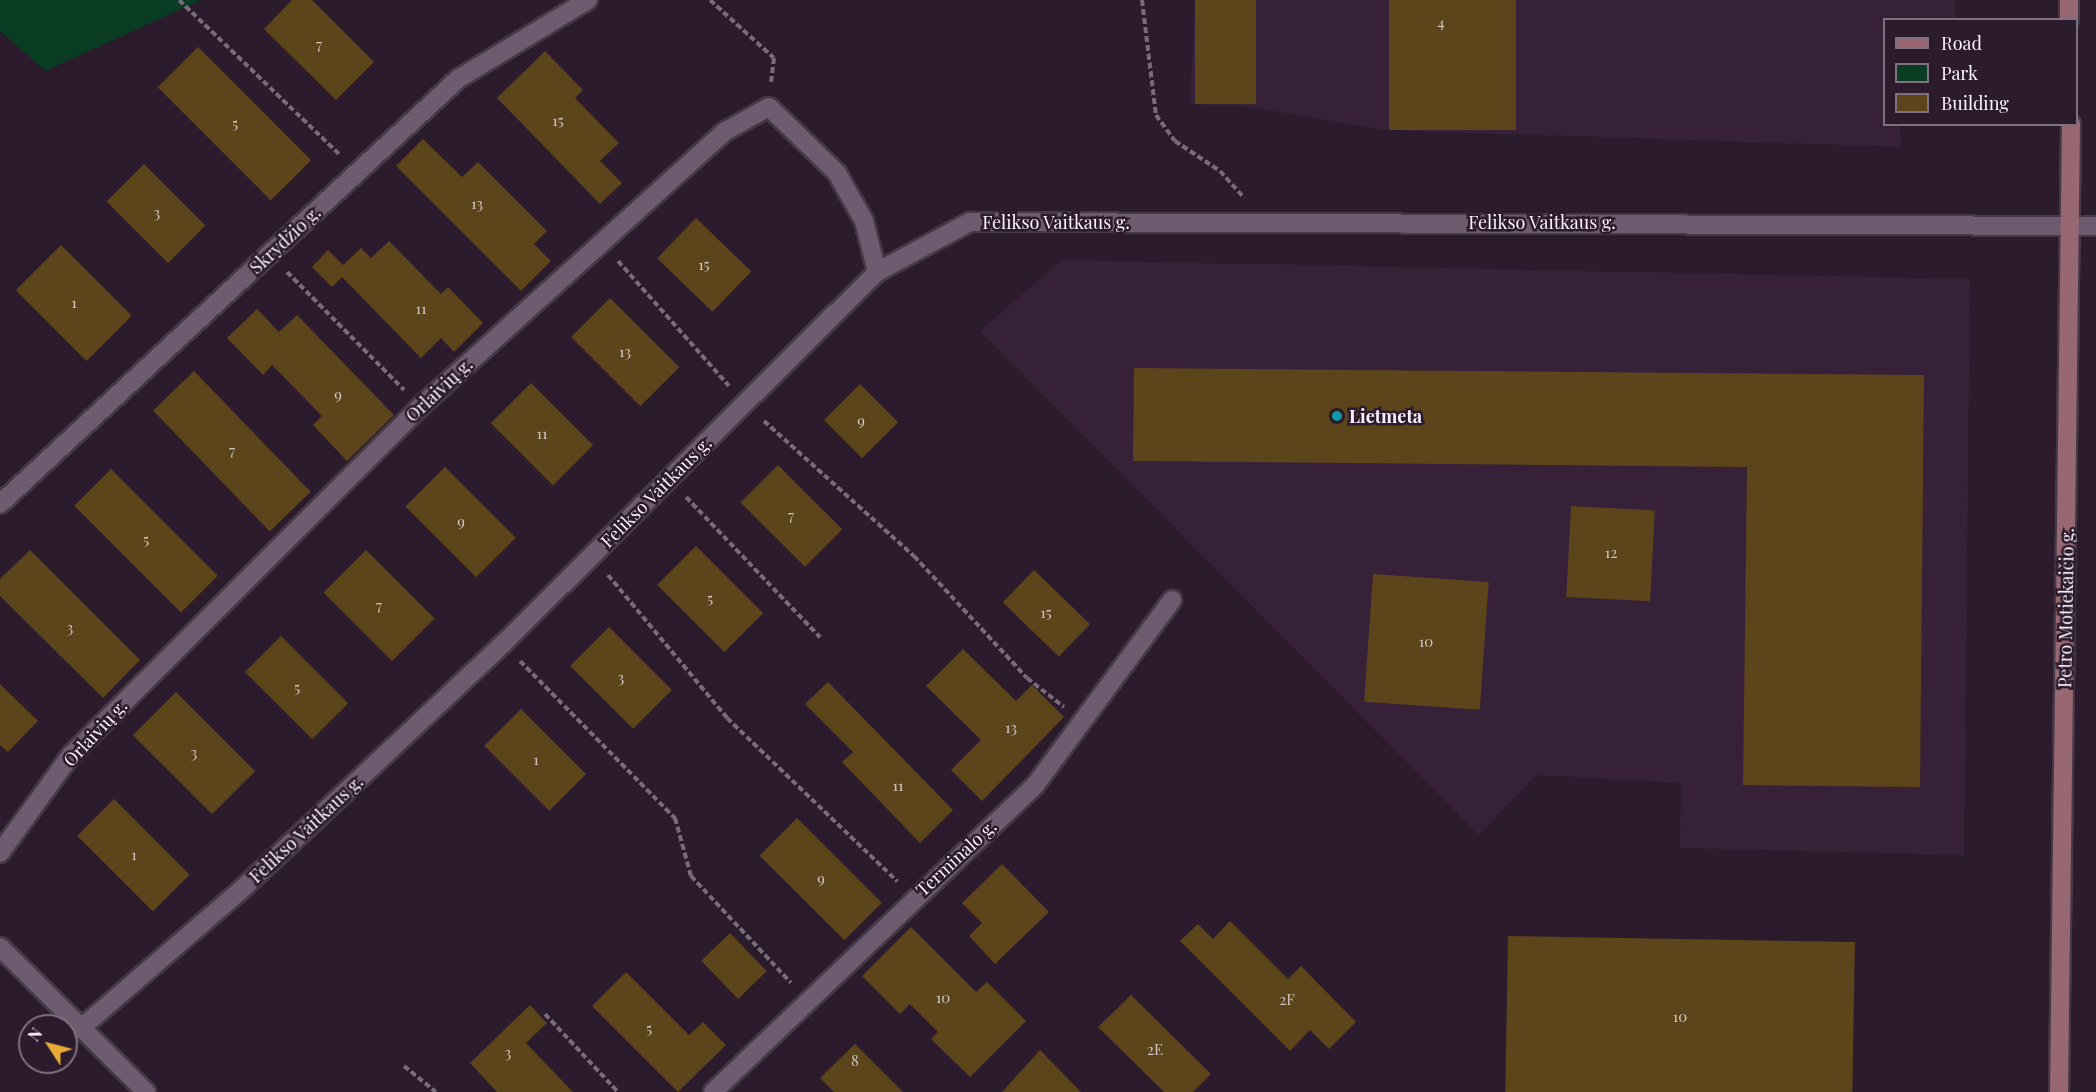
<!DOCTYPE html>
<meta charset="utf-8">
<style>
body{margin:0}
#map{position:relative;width:2096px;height:1092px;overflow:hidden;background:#2b1b2c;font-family:"Playfair Display",serif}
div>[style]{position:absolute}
.built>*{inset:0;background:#372138}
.green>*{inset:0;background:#0a3c23}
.building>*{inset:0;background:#5c441b;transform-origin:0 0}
.path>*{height:4px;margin-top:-2px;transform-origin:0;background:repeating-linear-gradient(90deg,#796b7a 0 6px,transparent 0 9px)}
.roads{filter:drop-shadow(2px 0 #463947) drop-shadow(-2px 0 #463947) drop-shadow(0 2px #463947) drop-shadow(0 -2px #463947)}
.street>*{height:18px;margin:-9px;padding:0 9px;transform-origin:9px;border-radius:9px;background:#6f5b6f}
.secondary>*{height:18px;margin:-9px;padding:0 9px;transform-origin:9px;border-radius:9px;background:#976772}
.dots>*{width:16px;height:16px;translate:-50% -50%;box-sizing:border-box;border:3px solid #2b1b2c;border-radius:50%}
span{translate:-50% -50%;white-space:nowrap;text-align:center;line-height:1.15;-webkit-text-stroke:5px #2b1b2c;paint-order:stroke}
.number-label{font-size:15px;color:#d4c5c4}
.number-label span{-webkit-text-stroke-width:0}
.street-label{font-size:18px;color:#fcf0fc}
.poi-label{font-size:18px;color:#fcf0fc;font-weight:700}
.left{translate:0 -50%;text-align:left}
.legend{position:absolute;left:1883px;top:18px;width:195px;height:108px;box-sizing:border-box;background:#2b1b2c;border:2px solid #7f707f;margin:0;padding:8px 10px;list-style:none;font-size:18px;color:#fcf0fc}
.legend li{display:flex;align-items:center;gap:12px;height:30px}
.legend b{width:30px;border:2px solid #7f707f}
.north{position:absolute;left:18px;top:1014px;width:60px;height:60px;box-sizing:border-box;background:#2b1b2c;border:2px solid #7f707f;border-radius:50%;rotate:306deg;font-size:16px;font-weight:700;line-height:24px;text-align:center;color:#fcf0fc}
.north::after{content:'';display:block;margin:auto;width:21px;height:27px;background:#e9ab38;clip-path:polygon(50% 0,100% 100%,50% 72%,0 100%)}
</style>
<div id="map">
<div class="built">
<div style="clip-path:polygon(1195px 0,1955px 0,1956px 19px,1884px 20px,1884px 124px,1899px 125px,1902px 147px,1383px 130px,1251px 107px,1190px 104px)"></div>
<div style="clip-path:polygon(1062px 260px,1970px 279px,1964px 855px,1680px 848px,1681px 783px,1536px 775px,1479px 835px,980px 331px)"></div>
</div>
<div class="green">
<div style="clip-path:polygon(0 0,201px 0,45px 71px,0 31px)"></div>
</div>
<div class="building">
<div style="clip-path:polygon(292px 0,312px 0,374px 62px,336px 100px,264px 29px)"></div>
<div style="left:1195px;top:0;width:61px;height:104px"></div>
<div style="left:1389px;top:0;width:127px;height:130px"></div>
<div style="left:198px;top:47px;width:160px;height:57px;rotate:45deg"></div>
<div style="clip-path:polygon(545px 51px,583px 90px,575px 98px,619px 143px,600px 161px,622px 183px,600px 204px,497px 98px)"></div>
<div style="clip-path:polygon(423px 139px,462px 177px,478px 162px,547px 231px,534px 244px,551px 261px,521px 291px,396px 166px)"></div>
<div style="left:144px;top:164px;width:87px;height:53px;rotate:45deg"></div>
<div style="left:696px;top:218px;width:77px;height:56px;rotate:44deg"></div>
<div style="clip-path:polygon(389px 241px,441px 294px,448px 287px,483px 323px,454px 352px,441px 338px,421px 358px,342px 277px,332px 287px,312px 267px,328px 250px,343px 265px,361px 248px,371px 258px)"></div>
<div style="left:61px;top:245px;width:100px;height:64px;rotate:45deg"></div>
<div style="left:610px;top:298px;width:98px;height:55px;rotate:45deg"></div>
<div style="clip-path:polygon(257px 309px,279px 332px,297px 315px,394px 415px,347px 461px,313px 425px,322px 416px,272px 365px,263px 375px,227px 338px)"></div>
<div style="clip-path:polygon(1134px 368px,1924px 375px,1920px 787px,1743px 785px,1747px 467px,1133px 461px)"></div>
<div style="left:194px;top:371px;width:168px;height:57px;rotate:46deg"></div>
<div style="left:531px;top:383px;width:88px;height:57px;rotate:45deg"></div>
<div style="left:860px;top:384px;width:54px;height:51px;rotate:45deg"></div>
<div style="left:778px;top:465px;width:91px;height:53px;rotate:45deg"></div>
<div style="left:445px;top:467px;width:100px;height:56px;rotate:45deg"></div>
<div style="left:111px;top:469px;width:151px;height:52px;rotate:45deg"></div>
<div style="left:1571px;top:506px;width:84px;height:91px;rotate:3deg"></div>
<div style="left:696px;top:546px;width:95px;height:55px;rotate:45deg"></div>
<div style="clip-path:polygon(30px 550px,140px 660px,103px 698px,0 596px,0 579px)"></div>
<div style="left:366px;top:550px;width:97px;height:60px;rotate:45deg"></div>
<div style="left:1034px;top:570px;width:78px;height:45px;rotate:44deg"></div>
<div style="left:1373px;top:574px;width:116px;height:128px;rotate:4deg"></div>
<div style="left:609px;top:627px;width:89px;height:55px;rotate:45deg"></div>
<div style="left:281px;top:636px;width:95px;height:51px;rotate:45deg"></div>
<div style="clip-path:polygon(963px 649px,1016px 701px,1032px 685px,1064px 717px,982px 801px,951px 770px,981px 740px,926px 686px)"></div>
<div style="clip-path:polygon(828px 682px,953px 810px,920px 843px,842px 762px,853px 752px,805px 704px)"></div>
<div style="clip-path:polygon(0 684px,38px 721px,8px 752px,0 745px)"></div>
<div style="left:176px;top:692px;width:112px;height:61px;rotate:45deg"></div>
<div style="left:521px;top:709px;width:92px;height:52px;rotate:45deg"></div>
<div style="left:114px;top:799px;width:107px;height:52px;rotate:45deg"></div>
<div style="left:797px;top:818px;width:120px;height:53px;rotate:45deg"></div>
<div style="clip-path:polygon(1002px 864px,1049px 912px,995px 964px,969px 936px,982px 923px,962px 903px)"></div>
<div style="clip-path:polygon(1230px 921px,1288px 979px,1301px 966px,1356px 1022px,1329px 1049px,1310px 1030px,1290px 1051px,1180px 941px,1198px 924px,1213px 939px)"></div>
<div style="clip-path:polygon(911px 927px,976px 992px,987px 982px,1026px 1021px,970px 1077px,931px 1039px,938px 1032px,910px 1004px,900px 1014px,862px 976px)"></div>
<div style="left:730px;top:933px;width:53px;height:40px;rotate:46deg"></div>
<div style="left:1508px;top:936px;width:347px;height:156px;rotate:1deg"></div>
<div style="clip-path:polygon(626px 972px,689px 1035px,703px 1022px,726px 1045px,678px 1092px,592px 1006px)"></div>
<div style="clip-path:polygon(1131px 995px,1211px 1074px,1193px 1092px,1164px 1092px,1098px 1027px)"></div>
<div style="clip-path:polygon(530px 1005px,547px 1023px,526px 1043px,573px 1092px,497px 1092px,470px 1063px)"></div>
<div style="clip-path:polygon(855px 1044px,903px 1092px,834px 1092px,820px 1078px)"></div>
<div style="clip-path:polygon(1040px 1050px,1081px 1092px,1002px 1092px)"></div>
</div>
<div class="path">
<div style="left:179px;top:0;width:223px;rotate:43.9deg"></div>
<div style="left:710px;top:0;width:86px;rotate:42.2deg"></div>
<div style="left:774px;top:58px;width:24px;rotate:97deg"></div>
<div style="left:1142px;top:0;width:116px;rotate:83.1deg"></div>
<div style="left:1156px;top:115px;width:32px;rotate:54deg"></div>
<div style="left:1175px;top:141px;width:54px;rotate:33.7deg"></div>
<div style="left:1220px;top:171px;width:36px;rotate:48deg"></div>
<div style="left:618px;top:261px;width:167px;rotate:48.4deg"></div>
<div style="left:287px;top:272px;width:166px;rotate:45.2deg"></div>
<div style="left:764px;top:421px;width:202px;rotate:42deg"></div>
<div style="left:914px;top:556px;width:166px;rotate:47.2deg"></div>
<div style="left:1027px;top:678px;width:47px;rotate:38.1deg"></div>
<div style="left:686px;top:497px;width:194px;rotate:46.3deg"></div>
<div style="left:608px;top:575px;width:186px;rotate:50.2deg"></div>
<div style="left:727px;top:718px;width:236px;rotate:43.8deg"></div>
<div style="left:520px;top:661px;width:221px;rotate:45.4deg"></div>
<div style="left:675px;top:818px;width:60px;rotate:74.6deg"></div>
<div style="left:691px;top:876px;width:146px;rotate:46.9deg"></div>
<div style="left:545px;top:1014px;width:107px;rotate:46.9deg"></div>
<div style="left:404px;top:1066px;width:41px;rotate:39.1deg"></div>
</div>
<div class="roads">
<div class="street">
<div style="left:0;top:504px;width:625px;rotate:-42.86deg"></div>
<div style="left:458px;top:79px;width:152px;rotate:-31.3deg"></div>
<div style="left:0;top:853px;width:121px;rotate:-54.1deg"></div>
<div style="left:71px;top:755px;width:494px;rotate:-44.9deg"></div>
<div style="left:421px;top:406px;width:409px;rotate:-42.1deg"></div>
<div style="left:724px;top:132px;width:51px;rotate:-29.1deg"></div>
<div style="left:769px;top:107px;width:95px;rotate:44.1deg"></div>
<div style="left:837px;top:173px;width:55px;rotate:60.6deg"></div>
<div style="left:864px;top:221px;width:53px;rotate:75.7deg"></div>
<div style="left:0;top:947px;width:206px;rotate:44.8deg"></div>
<div style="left:80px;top:1029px;width:214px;rotate:-40.8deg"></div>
<div style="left:242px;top:889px;width:358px;rotate:-43.2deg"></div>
<div style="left:503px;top:644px;width:528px;rotate:-44.85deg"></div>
<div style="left:877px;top:272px;width:106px;rotate:-28.3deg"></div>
<div style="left:970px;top:222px;width:1126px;rotate:0.2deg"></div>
<div style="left:713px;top:1092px;width:446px;rotate:-43.6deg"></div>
<div style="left:1036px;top:784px;width:229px;rotate:-53.5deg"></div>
</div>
<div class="secondary">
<div style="left:2069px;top:0;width:20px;rotate:90deg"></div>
<div style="left:2059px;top:1092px;width:968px;rotate:-89.29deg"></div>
</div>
</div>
<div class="dots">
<div style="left:1337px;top:416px;background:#0f9aa8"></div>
</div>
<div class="number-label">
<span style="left:1441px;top:23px">4</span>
<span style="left:319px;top:45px">7</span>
<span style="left:558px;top:121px">15</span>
<span style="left:235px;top:124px">5</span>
<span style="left:477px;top:204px">13</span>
<span style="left:157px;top:213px">3</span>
<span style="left:704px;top:265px">15</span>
<span style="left:74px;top:303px">1</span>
<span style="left:421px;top:309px">11</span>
<span style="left:625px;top:352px">13</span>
<span style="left:338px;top:395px">9</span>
<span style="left:861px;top:421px">9</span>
<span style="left:542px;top:434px">11</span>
<span style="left:232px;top:451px">7</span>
<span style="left:791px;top:516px">7</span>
<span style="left:461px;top:522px">9</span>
<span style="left:146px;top:540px">5</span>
<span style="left:1611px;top:553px">12</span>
<span style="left:710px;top:599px">5</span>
<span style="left:379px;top:606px">7</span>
<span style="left:1046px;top:613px">15</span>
<span style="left:70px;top:628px">3</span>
<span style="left:1426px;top:642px">10</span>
<span style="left:621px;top:678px">3</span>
<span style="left:297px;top:688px">5</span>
<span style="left:1011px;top:728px">13</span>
<span style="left:194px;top:753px">3</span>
<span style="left:536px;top:760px">1</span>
<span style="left:898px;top:786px">11</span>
<span style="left:134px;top:855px">1</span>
<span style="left:821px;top:879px">9</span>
<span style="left:943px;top:998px">10</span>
<span style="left:1287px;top:1000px">2F</span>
<span style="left:1680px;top:1017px">10</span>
<span style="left:649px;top:1029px">5</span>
<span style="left:1155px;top:1050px">2E</span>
<span style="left:508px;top:1053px">3</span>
<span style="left:855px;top:1061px">8</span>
</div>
<div class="street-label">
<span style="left:1056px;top:222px">Felikso Vaitkaus g.</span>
<span style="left:1542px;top:222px">Felikso Vaitkaus g.</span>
<span style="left:285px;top:240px;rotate:-43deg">Skrydžio g.</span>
<span style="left:439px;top:390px;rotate:-43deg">Orlaivių g.</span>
<span style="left:656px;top:492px;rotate:-45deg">Felikso Vaitkaus g.</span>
<span style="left:2066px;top:608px;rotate:-89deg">Petro Motiekaičio g.</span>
<span style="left:95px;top:733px;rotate:-47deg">Orlaivių g.</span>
<span style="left:306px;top:829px;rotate:-43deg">Felikso Vaitkaus g.</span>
<span style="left:956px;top:858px;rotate:-43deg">Terminalo g.</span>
</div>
<div class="poi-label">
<span class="left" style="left:1349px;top:416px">Lietmeta</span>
</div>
<ul class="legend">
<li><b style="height:8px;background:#976772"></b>Road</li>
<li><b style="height:16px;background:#0a3c23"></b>Park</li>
<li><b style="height:16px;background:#5c441b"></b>Building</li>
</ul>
<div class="north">N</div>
</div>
